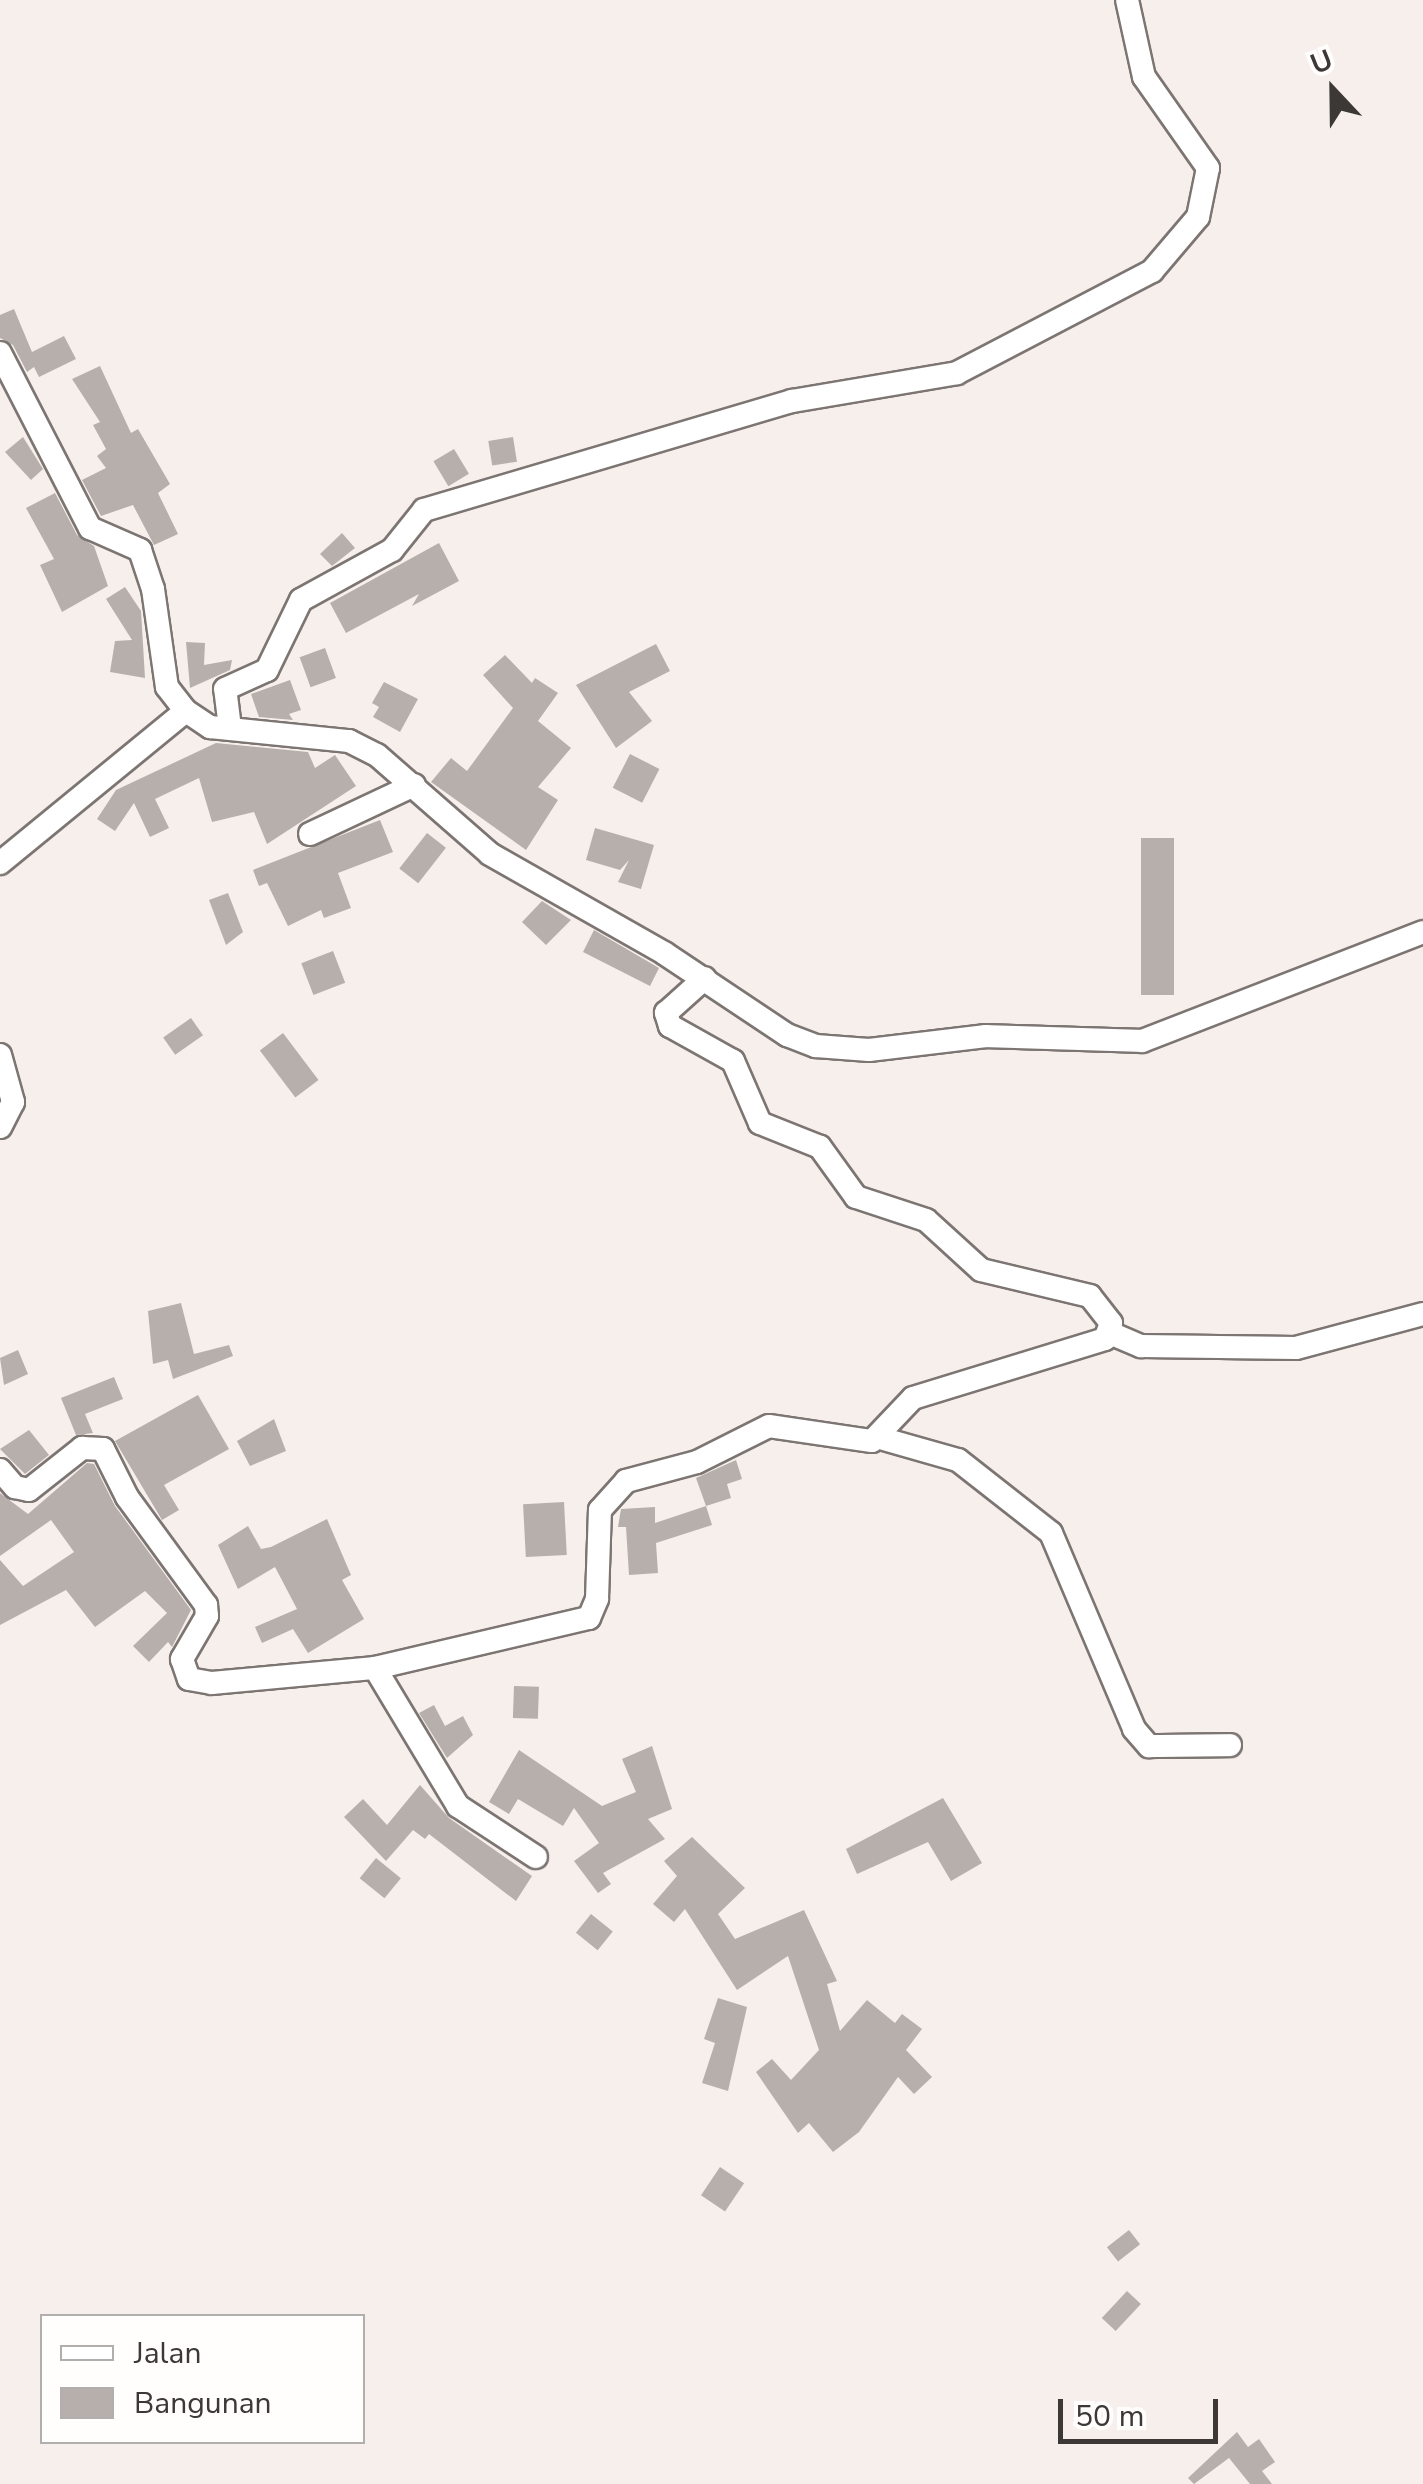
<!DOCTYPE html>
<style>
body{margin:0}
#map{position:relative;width:1423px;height:2484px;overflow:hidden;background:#f6efec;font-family:"Nunito Sans",sans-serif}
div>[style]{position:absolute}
.building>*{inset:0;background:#b7afac;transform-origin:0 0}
.roads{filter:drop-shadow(2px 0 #7c7572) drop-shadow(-2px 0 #7c7572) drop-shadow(0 2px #7c7572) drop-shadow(0 -2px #7c7572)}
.street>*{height:22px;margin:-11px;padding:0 11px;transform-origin:11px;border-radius:11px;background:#fff}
span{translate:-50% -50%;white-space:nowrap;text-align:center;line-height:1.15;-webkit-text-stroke:8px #fffefd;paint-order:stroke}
.legend{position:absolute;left:40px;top:2314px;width:325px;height:130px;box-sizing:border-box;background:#fffefd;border:2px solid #b1afad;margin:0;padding:12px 18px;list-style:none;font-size:30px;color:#3b3836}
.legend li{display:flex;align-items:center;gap:20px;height:50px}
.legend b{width:50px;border:2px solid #b1afad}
.north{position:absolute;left:1283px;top:40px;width:100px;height:100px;-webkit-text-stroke:8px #fffefd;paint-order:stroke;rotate:338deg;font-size:28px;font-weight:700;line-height:40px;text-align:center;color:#3b3836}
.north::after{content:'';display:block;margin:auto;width:35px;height:45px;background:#3b3836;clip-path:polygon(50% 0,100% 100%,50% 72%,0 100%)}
.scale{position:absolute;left:1058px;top:2399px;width:160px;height:45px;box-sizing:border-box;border:5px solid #3b3836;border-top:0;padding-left:12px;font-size:30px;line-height:35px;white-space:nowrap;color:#3b3836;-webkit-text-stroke:8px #fffefd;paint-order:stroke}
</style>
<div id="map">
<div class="building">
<div style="clip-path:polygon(14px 309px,32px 352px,64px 336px,76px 359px,39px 377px,34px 367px,27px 372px,13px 345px,0 338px,0 315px)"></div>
<div style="clip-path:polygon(100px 366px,131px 433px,138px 429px,170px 484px,158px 493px,178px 534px,154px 545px,133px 505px,101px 516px,82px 480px,106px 468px,97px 456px,106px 449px,93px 425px,100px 422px,72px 379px)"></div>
<div style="clip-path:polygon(23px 437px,43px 469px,31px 480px,5px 452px)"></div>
<div style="left:513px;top:437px;width:25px;height:25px;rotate:81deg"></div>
<div style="left:454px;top:449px;width:29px;height:24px;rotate:59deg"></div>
<div style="clip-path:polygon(55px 493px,77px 535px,94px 546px,108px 586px,62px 612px,40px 565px,54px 559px,26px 508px)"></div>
<div style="clip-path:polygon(342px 533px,355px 548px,332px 566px,320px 554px)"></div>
<div style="clip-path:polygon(439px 543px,459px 581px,412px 606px,419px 594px,346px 633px,330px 603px)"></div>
<div style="clip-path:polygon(125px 587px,141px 611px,145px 678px,110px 672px,115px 641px,132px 640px,106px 599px)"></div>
<div style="clip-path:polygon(186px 642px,205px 643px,204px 665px,232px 660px,230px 670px,190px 688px)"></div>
<div style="clip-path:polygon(656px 644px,670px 671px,629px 692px,652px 721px,616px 748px,576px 685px)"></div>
<div style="left:325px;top:648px;width:32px;height:27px;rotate:70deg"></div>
<div style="clip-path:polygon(505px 655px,532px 683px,535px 678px,558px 693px,538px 721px,571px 748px,538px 787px,558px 800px,526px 850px,431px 782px,451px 758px,467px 771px,513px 708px,483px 675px)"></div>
<div style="clip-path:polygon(290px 680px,301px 710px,289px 714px,293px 720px,259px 717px,251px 694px)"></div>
<div style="clip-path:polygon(384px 682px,418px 699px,400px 732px,373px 717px,379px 707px,372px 703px)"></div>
<div style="clip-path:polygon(216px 743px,308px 752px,315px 768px,335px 755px,356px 786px,267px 844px,254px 812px,212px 822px,199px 778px,155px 799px,169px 828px,150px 837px,134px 803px,115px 831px,97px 819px,116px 790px)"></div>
<div style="left:630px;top:754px;width:33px;height:38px;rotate:27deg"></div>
<div style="clip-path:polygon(380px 820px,393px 852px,338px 873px,351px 908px,324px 918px,321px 910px,288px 926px,267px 883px,259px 886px,253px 870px)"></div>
<div style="clip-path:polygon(595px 828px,654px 845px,641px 889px,618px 882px,629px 860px,620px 870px,586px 860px)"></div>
<div style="left:427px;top:833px;width:24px;height:45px;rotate:38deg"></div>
<div style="left:1141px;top:838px;width:33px;height:157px"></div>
<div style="clip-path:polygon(228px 893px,243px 932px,226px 945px,209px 900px)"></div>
<div style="clip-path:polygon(542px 901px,571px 920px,546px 945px,522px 922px)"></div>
<div style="clip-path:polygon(594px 930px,659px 968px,650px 986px,583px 952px)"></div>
<div style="left:333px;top:951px;width:34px;height:34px;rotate:69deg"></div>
<div style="left:191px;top:1018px;width:21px;height:34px;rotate:55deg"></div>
<div style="left:283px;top:1033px;width:59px;height:29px;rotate:53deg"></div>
<div style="clip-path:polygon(181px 1303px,194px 1354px,229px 1345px,233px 1356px,173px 1379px,168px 1360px,153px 1364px,148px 1311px)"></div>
<div style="clip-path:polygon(18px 1350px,28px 1374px,4px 1385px,0 1358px)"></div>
<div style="clip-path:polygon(114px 1377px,123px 1399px,85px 1414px,93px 1433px,76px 1435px,61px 1398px)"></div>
<div style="clip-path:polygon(198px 1395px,229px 1449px,164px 1485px,179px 1510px,162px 1520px,115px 1441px)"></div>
<div style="clip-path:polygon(274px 1419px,286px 1451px,250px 1466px,237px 1441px)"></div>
<div style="clip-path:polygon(29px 1430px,49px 1455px,25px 1474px,0 1449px)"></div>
<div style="clip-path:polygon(736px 1460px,742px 1479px,727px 1484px,731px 1498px,706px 1506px,696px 1478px)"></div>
<div style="clip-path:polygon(87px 1463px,94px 1464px,115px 1506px,191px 1610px,172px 1647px,168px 1642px,149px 1662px,133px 1646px,167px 1613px,145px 1591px,95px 1627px,66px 1590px,0 1625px,0 1560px,23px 1586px,74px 1552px,51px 1520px,0 1556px,0 1493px,28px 1514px)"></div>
<div style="left:564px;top:1502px;width:53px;height:41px;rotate:87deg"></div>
<div style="clip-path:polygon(706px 1506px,712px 1525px,656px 1543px,658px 1573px,629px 1575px,626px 1527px,618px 1527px,621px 1509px,655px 1507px,655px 1523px)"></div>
<div style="clip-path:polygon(327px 1519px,351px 1575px,342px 1580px,364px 1619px,308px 1653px,293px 1629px,262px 1643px,255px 1627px,297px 1609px,275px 1567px,238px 1589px,218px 1545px,248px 1526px,261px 1549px,271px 1547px)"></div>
<div style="left:514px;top:1686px;width:25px;height:32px;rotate:2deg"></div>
<div style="clip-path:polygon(434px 1705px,445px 1726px,463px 1716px,473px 1735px,447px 1758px,419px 1713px)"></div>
<div style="clip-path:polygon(652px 1746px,672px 1809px,648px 1819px,665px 1839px,603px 1873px,611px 1884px,598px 1893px,574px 1861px,599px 1843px,574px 1808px,563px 1826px,518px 1799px,509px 1814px,489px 1802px,519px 1750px,602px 1806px,636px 1792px,622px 1759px)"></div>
<div style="clip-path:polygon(420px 1785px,449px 1818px,532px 1876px,516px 1901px,429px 1834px,425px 1839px,413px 1830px,386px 1861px,344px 1817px,363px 1799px,387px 1825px)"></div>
<div style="clip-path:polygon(943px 1798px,982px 1863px,951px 1881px,928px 1842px,857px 1874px,846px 1849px)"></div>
<div style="clip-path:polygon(692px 1837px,745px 1888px,718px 1914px,735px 1939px,804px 1910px,837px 1981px,827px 1984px,840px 2031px,867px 2000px,895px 2023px,902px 2014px,922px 2029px,906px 2050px,932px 2077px,914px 2094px,898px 2077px,859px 2132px,833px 2152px,809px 2123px,798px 2133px,756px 2072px,772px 2059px,791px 2080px,819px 2050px,788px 1956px,737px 1990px,685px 1909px,674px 1922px,653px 1904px,677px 1876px,664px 1861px)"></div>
<div style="left:376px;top:1858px;width:32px;height:26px;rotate:39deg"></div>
<div style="left:591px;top:1914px;width:28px;height:24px;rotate:39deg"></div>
<div style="clip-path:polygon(718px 1998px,747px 2007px,728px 2091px,702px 2083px,715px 2043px,704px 2039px)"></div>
<div style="left:720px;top:2167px;width:29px;height:34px;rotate:34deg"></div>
<div style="left:1129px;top:2230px;width:18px;height:28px;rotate:52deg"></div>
<div style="left:1127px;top:2291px;width:19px;height:37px;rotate:43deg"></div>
<div style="clip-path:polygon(1237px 2432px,1248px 2447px,1259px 2439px,1275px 2462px,1262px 2471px,1272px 2484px,1250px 2484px,1229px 2458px,1194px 2484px,1188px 2478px)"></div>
</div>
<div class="roads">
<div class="street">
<div style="left:0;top:353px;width:197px;rotate:62.8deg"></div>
<div style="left:90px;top:528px;width:55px;rotate:23.7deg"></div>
<div style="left:140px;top:550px;width:41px;rotate:71.6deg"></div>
<div style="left:153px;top:589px;width:99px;rotate:81.9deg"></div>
<div style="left:167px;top:687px;width:31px;rotate:52deg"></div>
<div style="left:186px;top:711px;width:29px;rotate:34deg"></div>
<div style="left:210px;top:727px;width:140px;rotate:5.8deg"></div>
<div style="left:349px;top:741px;width:31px;rotate:27deg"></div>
<div style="left:377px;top:755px;width:150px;rotate:41.2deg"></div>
<div style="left:490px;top:854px;width:200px;rotate:29.6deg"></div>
<div style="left:664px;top:953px;width:148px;rotate:33.7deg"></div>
<div style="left:787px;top:1035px;width:31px;rotate:21deg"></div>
<div style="left:816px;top:1046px;width:53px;rotate:4.3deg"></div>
<div style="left:869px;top:1050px;width:118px;rotate:-6.8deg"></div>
<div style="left:986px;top:1036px;width:156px;rotate:1.8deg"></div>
<div style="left:1142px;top:1041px;width:301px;rotate:-21.2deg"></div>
<div style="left:230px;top:728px;width:39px;rotate:-97deg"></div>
<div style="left:225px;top:689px;width:46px;rotate:-24.3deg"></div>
<div style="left:267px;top:670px;width:78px;rotate:-64.1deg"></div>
<div style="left:301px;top:600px;width:104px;rotate:-28.8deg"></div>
<div style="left:392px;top:550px;width:51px;rotate:-51.3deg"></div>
<div style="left:424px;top:510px;width:384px;rotate:-16.5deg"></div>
<div style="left:792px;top:401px;width:167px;rotate:-9.6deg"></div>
<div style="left:957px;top:373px;width:220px;rotate:-27.6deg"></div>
<div style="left:1152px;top:271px;width:71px;rotate:-49.6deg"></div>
<div style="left:1198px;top:217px;width:50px;rotate:-78.5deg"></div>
<div style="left:1208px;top:168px;width:111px;rotate:-125.1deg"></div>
<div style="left:1144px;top:77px;width:79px;rotate:-102.4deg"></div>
<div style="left:310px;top:834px;width:115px;rotate:-25.2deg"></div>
<div style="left:0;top:863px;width:240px;rotate:-39.3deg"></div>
<div style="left:0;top:1055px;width:49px;rotate:74.5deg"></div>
<div style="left:13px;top:1102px;width:28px;rotate:117deg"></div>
<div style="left:1110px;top:1333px;width:34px;rotate:23deg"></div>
<div style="left:1141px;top:1346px;width:155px;rotate:0.7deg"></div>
<div style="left:1296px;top:1348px;width:131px;rotate:-15deg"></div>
<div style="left:880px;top:1438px;width:81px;rotate:15.8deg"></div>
<div style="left:958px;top:1460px;width:118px;rotate:38.1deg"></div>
<div style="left:1051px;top:1533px;width:213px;rotate:67deg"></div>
<div style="left:1134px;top:1729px;width:23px;rotate:49deg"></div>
<div style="left:1149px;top:1746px;width:81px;rotate:-0.7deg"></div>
<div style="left:0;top:1470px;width:23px;rotate:49deg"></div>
<div style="left:15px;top:1487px;width:14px;rotate:12deg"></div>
<div style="left:29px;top:1490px;width:68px;rotate:-38.4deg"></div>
<div style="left:82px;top:1448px;width:21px;rotate:3deg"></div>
<div style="left:103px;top:1449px;width:54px;rotate:63.4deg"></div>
<div style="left:127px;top:1497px;width:134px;rotate:53.8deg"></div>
<div style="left:206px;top:1605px;width:11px;rotate:85deg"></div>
<div style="left:207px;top:1616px;width:50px;rotate:120.2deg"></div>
<div style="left:182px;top:1659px;width:21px;rotate:71deg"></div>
<div style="left:189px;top:1679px;width:23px;rotate:10deg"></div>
<div style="left:212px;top:1683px;width:164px;rotate:-5.3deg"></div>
<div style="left:375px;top:1668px;width:220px;rotate:-13.2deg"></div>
<div style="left:589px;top:1618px;width:21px;rotate:-67deg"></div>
<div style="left:597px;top:1599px;width:89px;rotate:-88.1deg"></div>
<div style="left:600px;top:1510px;width:39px;rotate:-48deg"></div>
<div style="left:626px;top:1481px;width:73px;rotate:-15deg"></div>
<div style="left:697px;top:1462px;width:80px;rotate:-26.6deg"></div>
<div style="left:769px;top:1426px;width:104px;rotate:8.3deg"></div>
<div style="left:872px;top:1441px;width:59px;rotate:-46.4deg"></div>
<div style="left:913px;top:1398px;width:201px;rotate:-17.1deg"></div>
<div style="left:1105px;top:1339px;width:17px;rotate:-69deg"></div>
<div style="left:1111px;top:1323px;width:34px;rotate:-128deg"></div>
<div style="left:1090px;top:1296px;width:112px;rotate:-166.6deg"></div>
<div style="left:981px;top:1270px;width:74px;rotate:-137.7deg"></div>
<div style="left:926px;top:1220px;width:74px;rotate:-161.8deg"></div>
<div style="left:856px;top:1197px;width:62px;rotate:-125.8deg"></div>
<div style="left:820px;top:1147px;width:65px;rotate:-158.2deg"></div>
<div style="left:760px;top:1123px;width:68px;rotate:-113.5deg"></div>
<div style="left:733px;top:1061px;width:72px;rotate:-150.9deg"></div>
<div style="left:670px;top:1026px;width:14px;rotate:-107deg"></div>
<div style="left:666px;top:1013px;width:52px;rotate:-41.9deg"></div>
<div style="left:375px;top:1668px;width:161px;rotate:59deg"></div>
<div style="left:458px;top:1806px;width:93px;rotate:33.2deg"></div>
</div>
</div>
<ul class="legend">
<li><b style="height:12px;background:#fff"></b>Jalan</li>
<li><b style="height:28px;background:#b7afac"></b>Bangunan</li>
</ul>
<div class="north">U</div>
<div class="scale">50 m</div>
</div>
